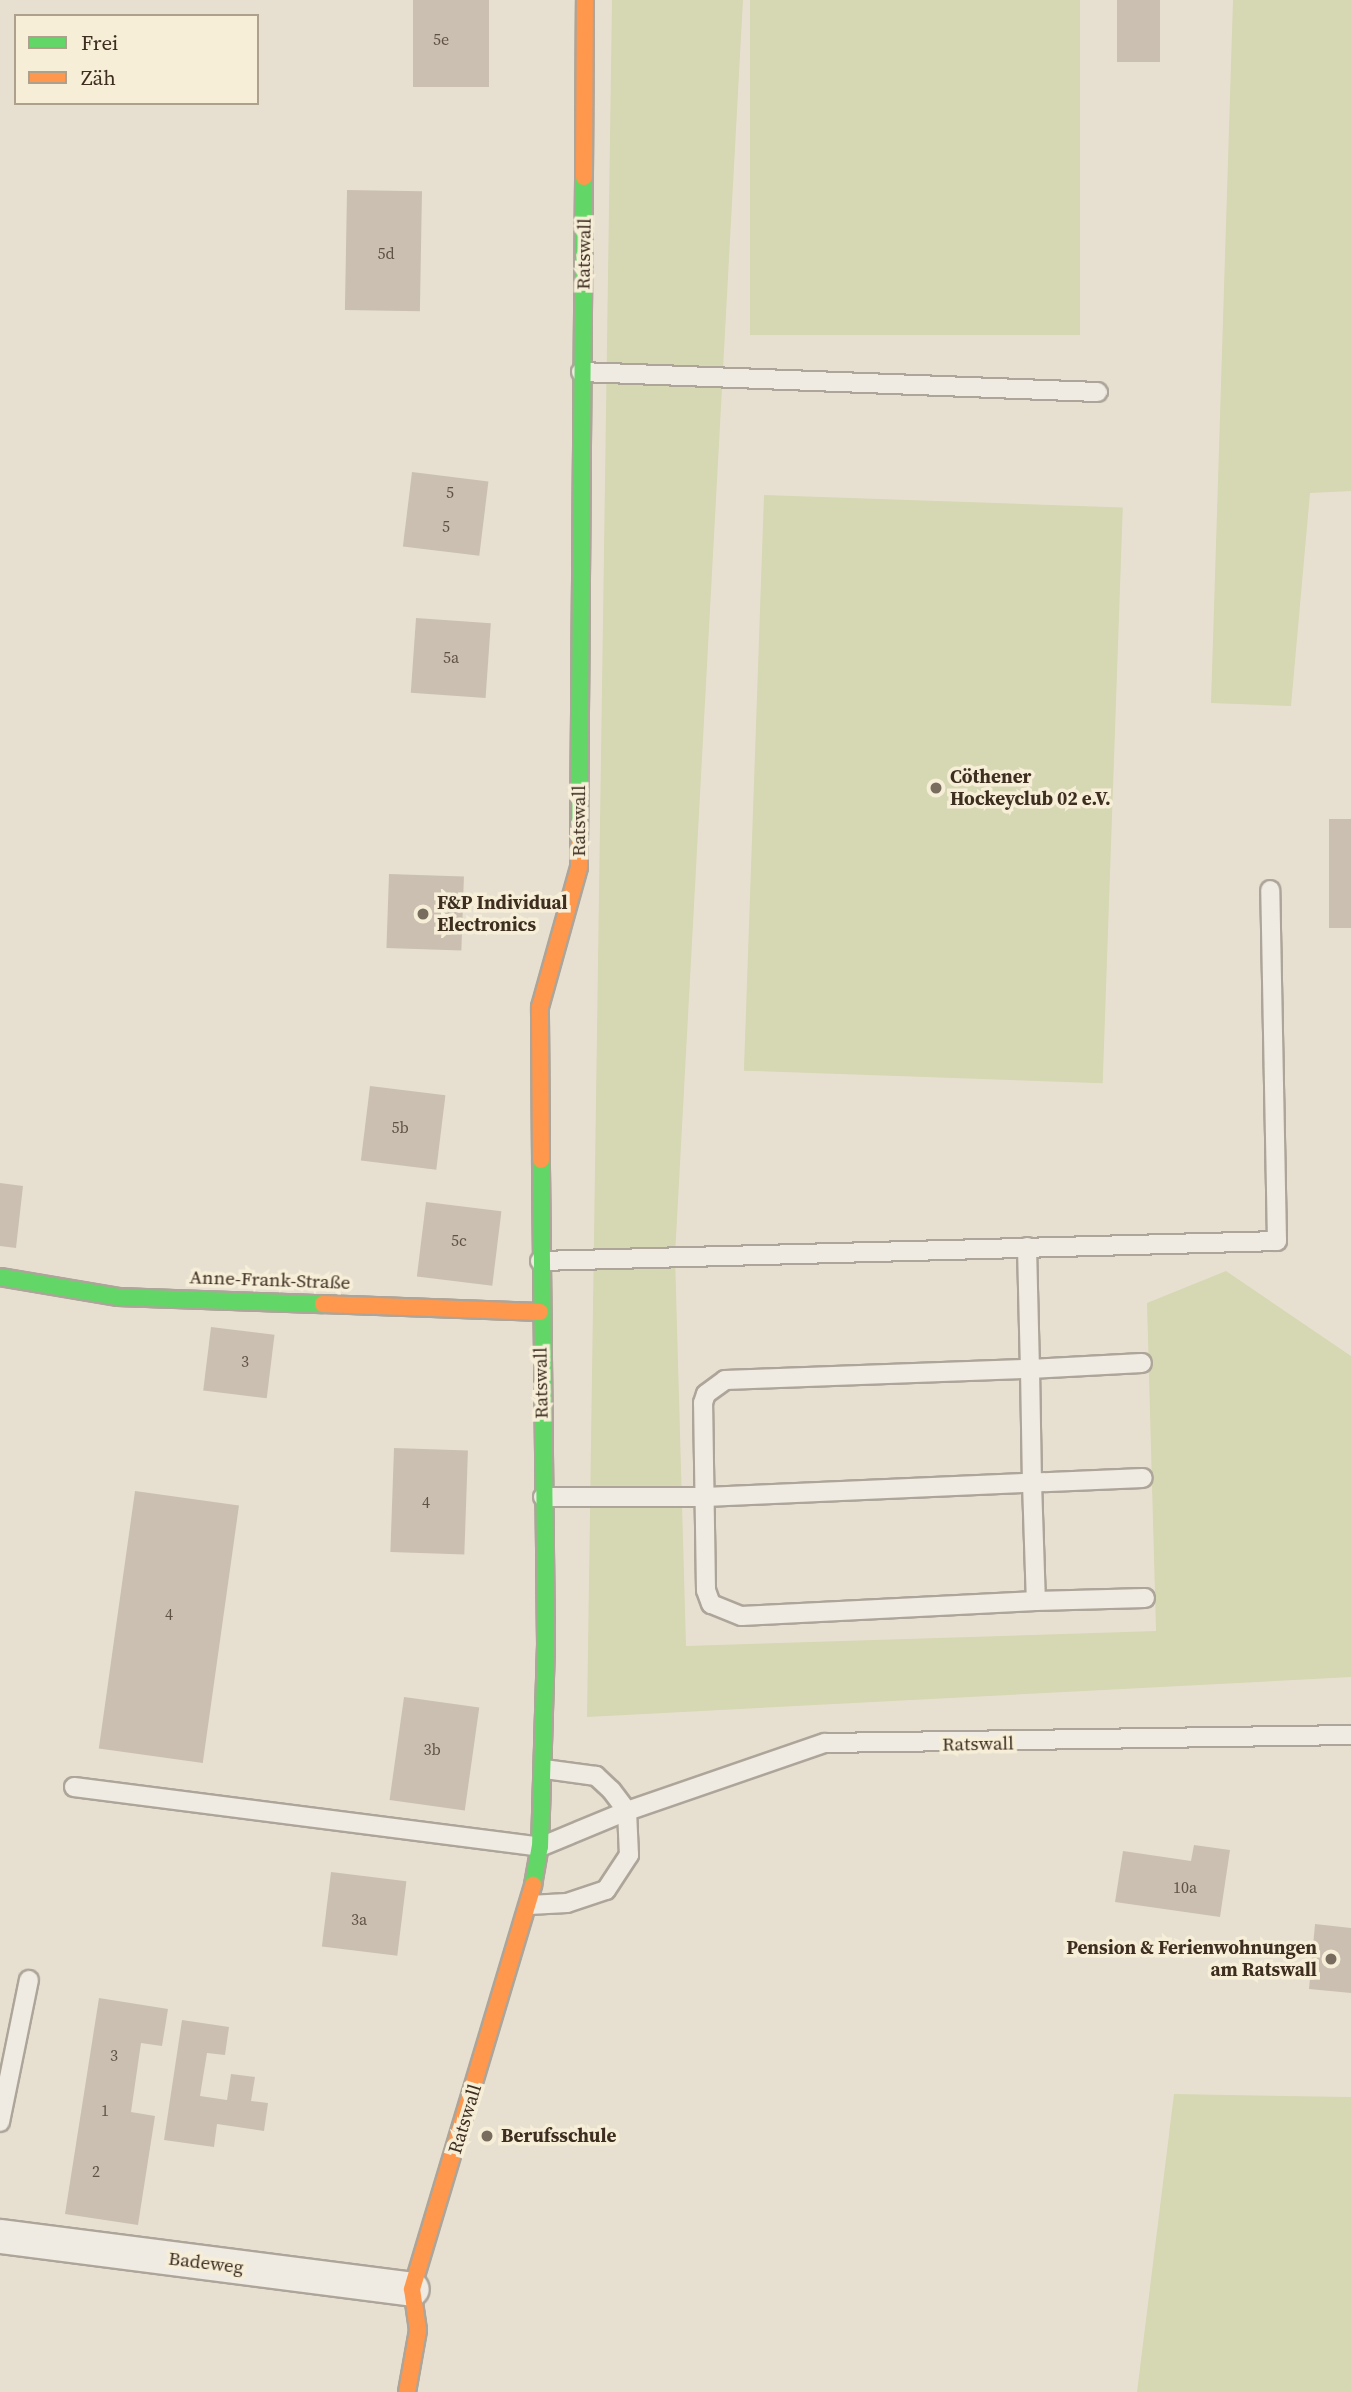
<!DOCTYPE html>
<meta charset="utf-8">
<style>
body{margin:0}
#map{position:relative;width:1351px;height:2392px;overflow:hidden;background:#e7e0d1;font-family:"Source Serif 4",serif}
div>[style]{position:absolute}
.green>*{inset:0;background:#d6d7b3;transform-origin:0 0}
.building>*{inset:0;background:#cbbfb2;transform-origin:0 0}
.roads{filter:drop-shadow(2px 0 #ada599) drop-shadow(-2px 0 #ada599) drop-shadow(0 2px #ada599) drop-shadow(0 -2px #ada599)}
.lane>*{height:18px;margin:-9px;padding:0 9px;transform-origin:9px;border-radius:9px;background:#efebe3}
.street>*{height:33px;margin:-16.5px;padding:0 16.5px;transform-origin:16.5px;border-radius:16.5px;background:#efebe3}
.fast>*{height:16px;margin:-8px;padding:0 8px;transform-origin:8px;border-radius:8px;background:#63d668}
.slow>*{height:16px;margin:-8px;padding:0 8px;transform-origin:8px;border-radius:8px;background:#ff974d}
.dots>*{width:19px;height:19px;translate:-50% -50%;box-sizing:border-box;border:4px solid #f7eed8;border-radius:50%}
span{translate:-50% -50%;white-space:nowrap;text-align:center;line-height:1.15;-webkit-text-stroke:7px #f7eed8;paint-order:stroke}
.number-label{font-size:16px;color:#605244}
.number-label span{-webkit-text-stroke-width:0}
.street-label{font-size:19px;color:#3d2e20}
.poi-label{font-size:19px;color:#3d2e20;font-weight:700}
.left{translate:0 -50%;text-align:left}
.right{translate:-100% -50%;text-align:right}
.legend{position:absolute;left:14px;top:14px;width:245px;height:91px;box-sizing:border-box;background:#f7eed8;border:2px solid #ada18e;margin:0;padding:9px 12px;list-style:none;font-size:21px;color:#3d2e20}
.legend li{display:flex;align-items:center;gap:14px;height:35px}
.legend b{width:35px;border:2px solid #ada18e}
</style>
<div id="map">
<div class="green">
<div style="clip-path:polygon(612px 0,743px 0,675px 1256px,686px 1646px,1156px 1631px,1147px 1303px,1226px 1271px,1351px 1356px,1351px 1677px,587px 1717px)"></div>
<div style="left:750px;top:0;width:330px;height:335px"></div>
<div style="clip-path:polygon(1233px 0,1351px 0,1351px 491px,1310px 493px,1291px 706px,1211px 703px)"></div>
<div style="left:764px;top:495px;width:359px;height:576px;rotate:2deg"></div>
<div style="clip-path:polygon(1174px 2094px,1351px 2097px,1351px 2392px,1137px 2392px)"></div>
</div>
<div class="building">
<div style="left:413px;top:0;width:76px;height:87px"></div>
<div style="left:1117px;top:0;width:43px;height:62px"></div>
<div style="left:347px;top:190px;width:75px;height:120px;rotate:1deg"></div>
<div style="left:412px;top:472px;width:77px;height:75px;rotate:7deg"></div>
<div style="left:416px;top:618px;width:75px;height:75px;rotate:4deg"></div>
<div style="left:1351px;top:819px;width:109px;height:22px;rotate:90deg"></div>
<div style="left:389px;top:874px;width:75px;height:74px;rotate:2deg"></div>
<div style="left:370px;top:1086px;width:76px;height:75px;rotate:7deg"></div>
<div style="clip-path:polygon(0 1183px,23px 1186px,16px 1248px,0 1246px)"></div>
<div style="left:426px;top:1202px;width:76px;height:75px;rotate:7deg"></div>
<div style="left:211px;top:1327px;width:64px;height:64px;rotate:7deg"></div>
<div style="left:394px;top:1448px;width:74px;height:104px;rotate:2deg"></div>
<div style="left:135px;top:1491px;width:105px;height:260px;rotate:8deg"></div>
<div style="left:404px;top:1697px;width:76px;height:104px;rotate:8deg"></div>
<div style="clip-path:polygon(1194px 1845px,1230px 1850px,1220px 1917px,1115px 1902px,1123px 1851px,1191px 1861px)"></div>
<div style="left:331px;top:1872px;width:76px;height:75px;rotate:7deg"></div>
<div style="clip-path:polygon(1315px 1924px,1351px 1928px,1351px 1993px,1309px 1989px)"></div>
<div style="clip-path:polygon(99px 1998px,168px 2009px,162px 2046px,141px 2043px,131px 2112px,155px 2116px,138px 2225px,65px 2214px)"></div>
<div style="clip-path:polygon(182px 2020px,229px 2027px,225px 2055px,207px 2053px,200px 2096px,227px 2100px,231px 2074px,255px 2077px,251px 2101px,268px 2103px,264px 2131px,217px 2124px,214px 2147px,164px 2140px)"></div>
</div>
<div class="roads">
<div class="lane">
<div style="left:581px;top:372px;width:517px;rotate:2.22deg"></div>
<div style="left:1027px;top:1247px;width:122px;rotate:88.6deg"></div>
<div style="left:1030px;top:1369px;width:114px;rotate:89deg"></div>
<div style="left:1032px;top:1483px;width:118px;rotate:88.1deg"></div>
<div style="left:1036px;top:1601px;width:295px;rotate:177.1deg"></div>
<div style="left:741px;top:1616px;width:32px;rotate:-158deg"></div>
<div style="left:711px;top:1604px;width:15px;rotate:-110deg"></div>
<div style="left:706px;top:1590px;width:187px;rotate:-90.9deg"></div>
<div style="left:703px;top:1403px;width:9px;rotate:-72deg"></div>
<div style="left:706px;top:1394px;width:24px;rotate:-36deg"></div>
<div style="left:725px;top:1380px;width:305px;rotate:-2.1deg"></div>
<div style="left:1030px;top:1369px;width:112px;rotate:-3.1deg"></div>
<div style="left:540px;top:1261px;width:737px;rotate:-1.55deg"></div>
<div style="left:1277px;top:1241px;width:351px;rotate:-91.1deg"></div>
<div style="left:543px;top:1497px;width:162px"></div>
<div style="left:705px;top:1497px;width:438px;rotate:-2.5deg"></div>
<div style="left:1036px;top:1601px;width:109px;rotate:-1.6deg"></div>
<div style="left:74px;top:1787px;width:470px;rotate:7.3deg"></div>
<div style="left:540px;top:1847px;width:94px;rotate:-22.5deg"></div>
<div style="left:627px;top:1811px;width:209px;rotate:-19deg"></div>
<div style="left:825px;top:1743px;width:526px;rotate:-0.87deg"></div>
<div style="left:529px;top:1905px;width:38px;rotate:-3deg"></div>
<div style="left:567px;top:1903px;width:41px;rotate:-18.4deg"></div>
<div style="left:606px;top:1890px;width:42px;rotate:-56.7deg"></div>
<div style="left:629px;top:1855px;width:44px;rotate:-92.6deg"></div>
<div style="left:627px;top:1811px;width:26px;rotate:-127deg"></div>
<div style="left:611px;top:1790px;width:21px;rotate:-137deg"></div>
<div style="left:596px;top:1776px;width:51px;rotate:-172.2deg"></div>
<div style="left:0;top:2122px;width:145px;rotate:-78.5deg"></div>
</div>
<div class="street">
<div style="left:0;top:2236px;width:415px;rotate:7.3deg"></div>
</div>
<div class="fast">
<div style="left:579px;top:846px;width:669px;rotate:-89.57deg"></div>
<div style="left:0;top:1277px;width:120px;rotate:9.6deg"></div>
<div style="left:118px;top:1297px;width:205px;rotate:2deg"></div>
<div style="left:533px;top:1885px;width:39px;rotate:-80deg"></div>
<div style="left:540px;top:1847px;width:203px;rotate:-88.3deg"></div>
<div style="left:546px;top:1644px;width:484px;rotate:-90.6deg"></div>
</div>
<div class="slow">
<div style="left:584px;top:177px;width:177px;rotate:-89.7deg"></div>
<div style="left:541px;top:1160px;width:153px;rotate:-90.4deg"></div>
<div style="left:540px;top:1007px;width:145px;rotate:-74.4deg"></div>
<div style="left:579px;top:867px;width:21px;rotate:-90deg"></div>
<div style="left:323px;top:1304px;width:217px;rotate:2.1deg"></div>
<div style="left:407px;top:2392px;width:63px;rotate:-79.9deg"></div>
<div style="left:418px;top:2330px;width:41px;rotate:-98.3deg"></div>
<div style="left:412px;top:2289px;width:422px;rotate:-73.3deg"></div>
</div>
</div>
<div class="dots">
<div style="left:936px;top:788px;background:#786c5e"></div>
<div style="left:423px;top:914px;background:#786c5e"></div>
<div style="left:1331px;top:1959px;background:#786c5e"></div>
<div style="left:487px;top:2136px;background:#786c5e"></div>
</div>
<div class="number-label">
<span style="left:441px;top:39px">5e</span>
<span style="left:386px;top:253px">5d</span>
<span style="left:450px;top:492px">5</span>
<span style="left:446px;top:526px">5</span>
<span style="left:451px;top:657px">5a</span>
<span style="left:400px;top:1127px">5b</span>
<span style="left:459px;top:1240px">5c</span>
<span style="left:245px;top:1361px">3</span>
<span style="left:426px;top:1502px">4</span>
<span style="left:169px;top:1614px">4</span>
<span style="left:432px;top:1749px">3b</span>
<span style="left:1185px;top:1887px">10a</span>
<span style="left:359px;top:1919px">3a</span>
<span style="left:114px;top:2055px">3</span>
<span style="left:105px;top:2110px">1</span>
<span style="left:96px;top:2171px">2</span>
</div>
<div class="street-label">
<span style="left:584px;top:254px;rotate:-89deg">Ratswall</span>
<span style="left:579px;top:821px;rotate:-90deg">Ratswall</span>
<span style="left:270px;top:1280px;rotate:2deg">Anne-Frank-Straße</span>
<span style="left:541px;top:1383px;rotate:-91deg">Ratswall</span>
<span style="left:978px;top:1744px;rotate:-1deg">Ratswall</span>
<span style="left:465px;top:2119px;rotate:-73deg">Ratswall</span>
<span style="left:206px;top:2263px;rotate:7deg">Badeweg</span>
</div>
<div class="poi-label">
<span class="left" style="left:950px;top:788px">Cöthener<br>Hockeyclub 02 e.V.</span>
<span class="left" style="left:437px;top:914px">F&amp;P Individual<br>Electronics</span>
<span class="right" style="left:1317px;top:1959px">Pension &amp; Ferienwohnungen<br>am Ratswall</span>
<span class="left" style="left:501px;top:2136px">Berufsschule</span>
</div>
<ul class="legend">
<li><b style="height:9px;background:#63d668"></b>Frei</li>
<li><b style="height:9px;background:#ff974d"></b>Zäh</li>
</ul>
</div>
